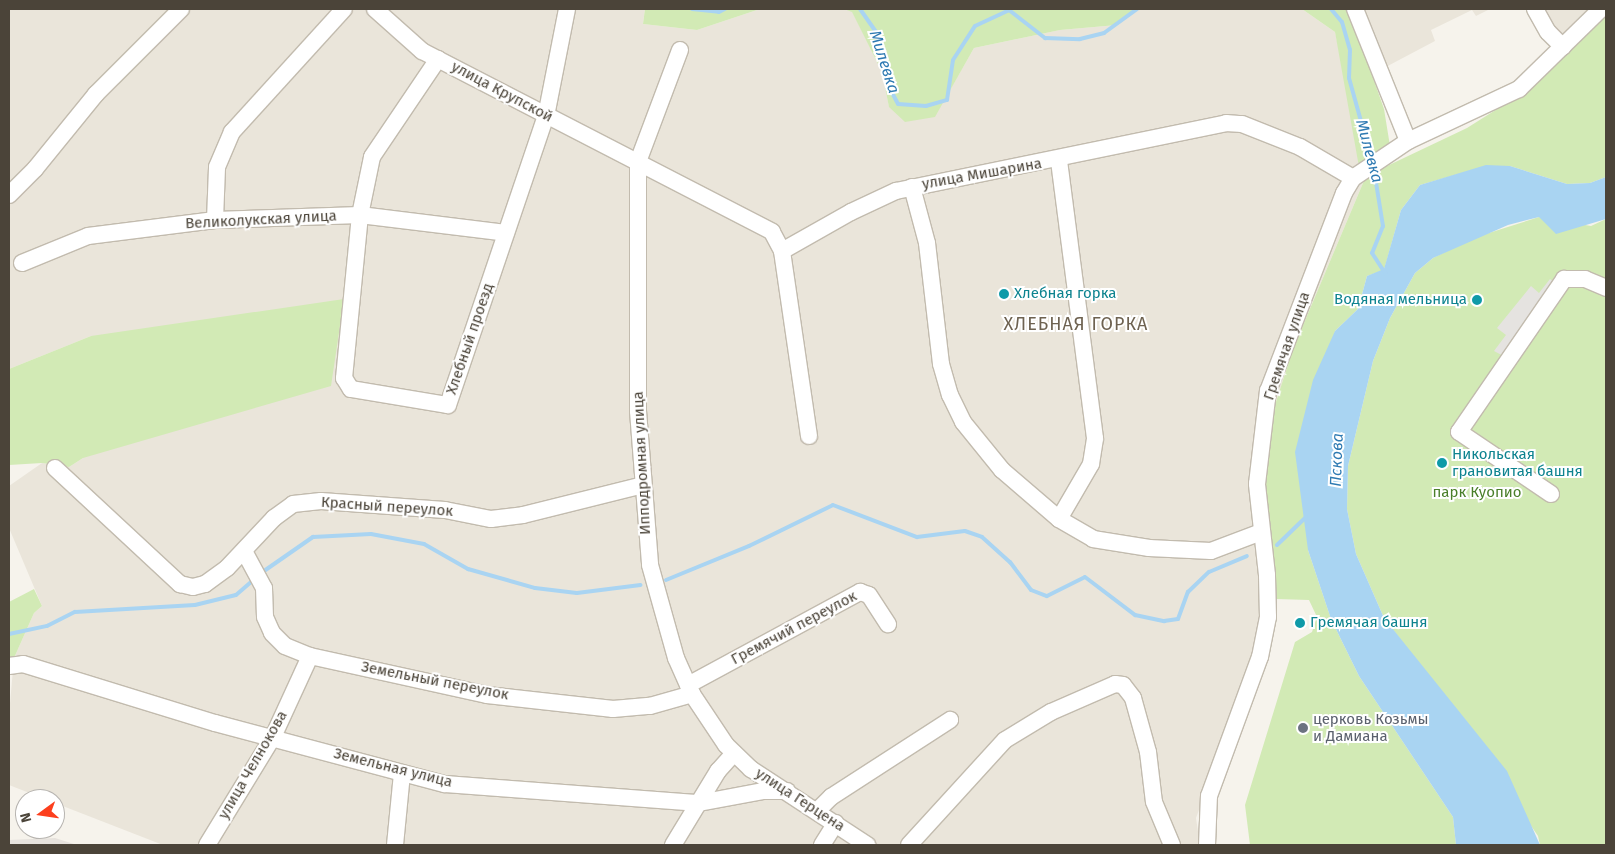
<!DOCTYPE html>
<meta charset="utf-8">
<style>
body{margin:0}
#map{position:relative;width:1615px;height:854px;overflow:hidden;background:#f6f3ec;font-family:"Fira Sans",sans-serif}
div>[style]{position:absolute}
.residential>*{inset:0;background:#eae5da}
.industrial>*{inset:0;background:#e6e2dd}
.green>*{inset:0;background:#d2eab5}
.parking>*{inset:0;background:#e5e3e0}
.water>*{inset:0;background:#a9d4f2}
.stream>*{height:4px;margin:-2px;padding:0 2px;transform-origin:2px;border-radius:2px;background:#a9d4f2}
.roads{filter:drop-shadow(1px 0 #c2bbae) drop-shadow(-1px 0 #c2bbae) drop-shadow(0 1px #c2bbae) drop-shadow(0 -1px #c2bbae)}
.minor>*{height:16px;margin:-8px;padding:0 8px;transform-origin:8px;border-radius:8px;background:#fff}
.dots>*{width:14px;height:14px;translate:-50% -50%;box-sizing:border-box;border:2px solid #fff;border-radius:50%}
span{translate:-50% -50%;white-space:nowrap;text-align:center;line-height:1.15;-webkit-text-stroke:4px #fff;paint-order:stroke}
.street-label{font-size:15px;color:#4b4439}
.culture-label{font-size:15px;color:#0d838f}
.left{translate:0 -50%;text-align:left}
.right{translate:-100% -50%;text-align:right}
.park-label{font-size:15px;color:#4a7f2a}
.worship-label{font-size:15px;color:#5b616d}
.water-label{font-size:16px;color:#2e7ab2;font-style:italic}
.quarter-label{font-size:18px;color:#6e6250;letter-spacing:1px}
.frame{position:absolute;inset:0;border:10px solid #4b4439;pointer-events:none}
.north{position:absolute;left:15px;top:789px;width:50px;height:50px;box-sizing:border-box;background:#fff;border:1px solid #b7b4b0;border-radius:50%;rotate:256deg;font-size:14px;font-weight:700;line-height:20px;text-align:center;color:#4b4439}
.north::after{content:'';display:block;margin:auto;width:18px;height:22px;background:#fc3f1d;clip-path:polygon(50% 0,100% 100%,50% 72%,0 100%)}
</style>
<div id="map">
<div class="residential">
<div style="clip-path:polygon(9px 9px,645px 9px,643px 24px,697px 30px,760px 9px,844px 9px,852px 11px,882px 72px,889px 106px,935px 116px,974px 48px,1060px 30px,1117px 25px,1137px 9px,1302px 9px,1335px 32px,1366px 176px,1293px 349px,1272px 414px,1264px 491px,1276px 599px,1196px 818px,1200px 845px,163px 845px,55px 803px,55px 799px,45px 799px,9px 785px,9px 715px,14px 658px,34px 613px,42px 606px,9px 528px,9px 486px,42px 463px,69px 467px,83px 458px,91px 336px,9px 369px)"></div>
<div style="clip-path:polygon(1357px 9px,1490px 9px,1476px 16px,1472px 10px,1431px 30px,1435px 41px,1382px 69px)"></div>
<div style="clip-path:polygon(1539px 9px,1606px 9px,1565px 49px)"></div>
</div>
<div class="industrial">
<div style="clip-path:polygon(55px 838px,77px 845px,9px 845px,9px 840px)"></div>
</div>
<div class="green">
<div style="clip-path:polygon(645px 9px,760px 9px,697px 30px,643px 24px)"></div>
<div style="clip-path:polygon(844px 9px,1137px 9px,1117px 25px,1060px 30px,974px 48px,935px 117px,905px 122px,889px 107px,882px 72px,852px 12px)"></div>
<div style="clip-path:polygon(1302px 9px,1349px 9px,1384px 109px,1390px 146px,1359px 167px,1335px 32px)"></div>
<div style="clip-path:polygon(1606px 9px,1606px 177px,1590px 183px,1567px 184px,1510px 166px,1469px 171px,1420px 185px,1401px 210px,1384px 270px,1367px 276px,1358px 309px,1335px 331px,1308px 550px,1331px 619px,1359px 676px,1453px 817px,1456px 845px,1250px 845px,1245px 805px,1295px 642px,1312px 632px,1317px 617px,1309px 600px,1276px 599px,1264px 491px,1272px 414px,1293px 349px,1366px 176px,1467px 128px,1521px 94px)"></div>
<div style="clip-path:polygon(1539px 217px,1591px 226px,1606px 219px,1606px 845px,1540px 845px,1538px 836px,1431px 679px,1384px 618px,1356px 554px,1347px 509px,1348px 466px,1373px 361px,1390px 318px,1415px 273px,1433px 258px,1473px 238px)"></div>
<div style="clip-path:polygon(344px 299px,331px 386px,83px 458px,69px 467px,42px 463px,9px 465px,9px 369px,91px 336px)"></div>
<div style="clip-path:polygon(34px 589px,42px 606px,34px 613px,14px 658px,9px 659px,9px 602px)"></div>
</div>
<div class="parking">
<div style="clip-path:polygon(1550px 279px,1559px 286px,1509px 359px,1494px 351px,1506px 335px,1497px 328px,1531px 286px,1539px 293px)"></div>
</div>
<div class="water">
<div style="clip-path:polygon(1486px 165px,1510px 166px,1567px 184px,1590px 183px,1606px 177px,1606px 219px,1556px 234px,1539px 217px,1508px 225px,1433px 258px,1415px 273px,1390px 318px,1373px 361px,1348px 466px,1347px 509px,1356px 554px,1384px 618px,1507px 771px,1540px 845px,1456px 845px,1453px 817px,1359px 676px,1331px 619px,1308px 550px,1295px 452px,1313px 380px,1335px 331px,1358px 309px,1367px 276px,1384px 269px,1401px 210px,1420px 185px)"></div>
</div>
<div class="stream">
<div style="left:692px;top:9px;width:27px;rotate:6deg"></div>
<div style="left:719px;top:12px;width:7px;rotate:-27deg"></div>
<div style="left:860px;top:9px;width:29px;rotate:55deg"></div>
<div style="left:877px;top:33px;width:55px;rotate:77.5deg"></div>
<div style="left:889px;top:87px;width:19px;rotate:62deg"></div>
<div style="left:898px;top:104px;width:28px;rotate:4deg"></div>
<div style="left:926px;top:106px;width:22px;rotate:-16deg"></div>
<div style="left:947px;top:100px;width:40px;rotate:-81.5deg"></div>
<div style="left:953px;top:60px;width:40px;rotate:-57.1deg"></div>
<div style="left:975px;top:26px;width:38px;rotate:-25deg"></div>
<div style="left:1009px;top:10px;width:46px;rotate:37.9deg"></div>
<div style="left:1045px;top:38px;width:35px;rotate:2deg"></div>
<div style="left:1080px;top:39px;width:25px;rotate:-14deg"></div>
<div style="left:1104px;top:33px;width:41px;rotate:-36deg"></div>
<div style="left:1331px;top:9px;width:17px;rotate:50deg"></div>
<div style="left:1342px;top:22px;width:29px;rotate:74deg"></div>
<div style="left:1350px;top:50px;width:28px;rotate:92deg"></div>
<div style="left:1349px;top:78px;width:86px;rotate:74.5deg"></div>
<div style="left:1374px;top:170px;width:57px;rotate:80.9deg"></div>
<div style="left:1383px;top:226px;width:29px;rotate:112deg"></div>
<div style="left:1372px;top:253px;width:24px;rotate:57deg"></div>
<div style="left:1277px;top:545px;width:40px;rotate:-44deg"></div>
<div style="left:264px;top:571px;width:60px;rotate:-34.8deg"></div>
<div style="left:313px;top:537px;width:58px;rotate:-3deg"></div>
<div style="left:371px;top:534px;width:54px;rotate:10.7deg"></div>
<div style="left:424px;top:544px;width:51px;rotate:29.6deg"></div>
<div style="left:468px;top:569px;width:70px;rotate:15.8deg"></div>
<div style="left:535px;top:588px;width:42px;rotate:6.8deg"></div>
<div style="left:577px;top:593px;width:64px;rotate:-7.1deg"></div>
<div style="left:666px;top:580px;width:90px;rotate:-22.3deg"></div>
<div style="left:749px;top:546px;width:93px;rotate:-26deg"></div>
<div style="left:833px;top:505px;width:90px;rotate:20.9deg"></div>
<div style="left:917px;top:537px;width:48px;rotate:-7.1deg"></div>
<div style="left:965px;top:531px;width:18px;rotate:19deg"></div>
<div style="left:982px;top:537px;width:38px;rotate:42deg"></div>
<div style="left:1010px;top:562px;width:35px;rotate:53deg"></div>
<div style="left:1031px;top:590px;width:17px;rotate:21deg"></div>
<div style="left:1047px;top:596px;width:42px;rotate:-26.6deg"></div>
<div style="left:1085px;top:577px;width:63px;rotate:37.2deg"></div>
<div style="left:1135px;top:615px;width:30px;rotate:12deg"></div>
<div style="left:1164px;top:621px;width:14px;rotate:-8deg"></div>
<div style="left:1178px;top:619px;width:29px;rotate:-70deg"></div>
<div style="left:1188px;top:592px;width:29px;rotate:-44deg"></div>
<div style="left:1209px;top:572px;width:41px;rotate:-22.8deg"></div>
<div style="left:9px;top:634px;width:39px;rotate:-12deg"></div>
<div style="left:47px;top:626px;width:31px;rotate:-27deg"></div>
<div style="left:75px;top:612px;width:120px;rotate:-3.3deg"></div>
<div style="left:195px;top:605px;width:42px;rotate:-13.7deg"></div>
<div style="left:236px;top:595px;width:23px;rotate:-41deg"></div>
</div>
<div class="roads">
<div class="minor">
<div style="left:375px;top:9px;width:63px;rotate:41.8deg"></div>
<div style="left:422px;top:51px;width:394px;rotate:27.3deg"></div>
<div style="left:772px;top:232px;width:21px;rotate:62deg"></div>
<div style="left:782px;top:251px;width:79px;rotate:-29.5deg"></div>
<div style="left:851px;top:212px;width:50px;rotate:-25deg"></div>
<div style="left:896px;top:191px;width:337px;rotate:-11.6deg"></div>
<div style="left:1226px;top:123px;width:16px;rotate:4deg"></div>
<div style="left:1242px;top:124px;width:62px;rotate:21.6deg"></div>
<div style="left:1300px;top:147px;width:61px;rotate:30.3deg"></div>
<div style="left:1355px;top:9px;width:142px;rotate:68.1deg"></div>
<div style="left:1535px;top:9px;width:26px;rotate:61deg"></div>
<div style="left:1548px;top:32px;width:21px;rotate:45deg"></div>
<div style="left:680px;top:50px;width:120px;rotate:110.6deg"></div>
<div style="left:638px;top:162px;width:249px;rotate:90deg"></div>
<div style="left:638px;top:411px;width:154px;rotate:85.5deg"></div>
<div style="left:650px;top:565px;width:97px;rotate:74.4deg"></div>
<div style="left:676px;top:658px;width:39px;rotate:66deg"></div>
<div style="left:692px;top:694px;width:61px;rotate:56.3deg"></div>
<div style="left:726px;top:745px;width:35px;rotate:44deg"></div>
<div style="left:751px;top:769px;width:139px;rotate:33.2deg"></div>
<div style="left:438px;top:59px;width:118px;rotate:124deg"></div>
<div style="left:372px;top:157px;width:59px;rotate:101.7deg"></div>
<div style="left:360px;top:215px;width:164px;rotate:95.6deg"></div>
<div style="left:344px;top:378px;width:13px;rotate:58deg"></div>
<div style="left:351px;top:389px;width:98px;rotate:9.4deg"></div>
<div style="left:448px;top:405px;width:305px;rotate:-71.3deg"></div>
<div style="left:546px;top:116px;width:109px;rotate:-78.9deg"></div>
<div style="left:912px;top:187px;width:58px;rotate:75deg"></div>
<div style="left:927px;top:243px;width:122px;rotate:83.4deg"></div>
<div style="left:941px;top:364px;width:32px;rotate:74deg"></div>
<div style="left:950px;top:395px;width:30px;rotate:64deg"></div>
<div style="left:963px;top:422px;width:62px;rotate:50.9deg"></div>
<div style="left:1002px;top:470px;width:75px;rotate:40.7deg"></div>
<div style="left:1059px;top:519px;width:39px;rotate:30deg"></div>
<div style="left:1093px;top:539px;width:57px;rotate:9.1deg"></div>
<div style="left:1149px;top:548px;width:62px;rotate:2.8deg"></div>
<div style="left:1211px;top:551px;width:53px;rotate:-20.8deg"></div>
<div style="left:9px;top:195px;width:37px;rotate:-45deg"></div>
<div style="left:35px;top:169px;width:97px;rotate:-50.9deg"></div>
<div style="left:96px;top:94px;width:120px;rotate:-45deg"></div>
<div style="left:215px;top:220px;width:53px;rotate:-87.8deg"></div>
<div style="left:217px;top:167px;width:38px;rotate:-67deg"></div>
<div style="left:232px;top:132px;width:166px;rotate:-47.7deg"></div>
<div style="left:782px;top:251px;width:187px;rotate:81.7deg"></div>
<div style="left:22px;top:263px;width:71px;rotate:-22.2deg"></div>
<div style="left:88px;top:236px;width:128px;rotate:-7.2deg"></div>
<div style="left:215px;top:220px;width:145px;rotate:-2deg"></div>
<div style="left:360px;top:215px;width:147px;rotate:7deg"></div>
<div style="left:55px;top:468px;width:171px;rotate:42.9deg"></div>
<div style="left:180px;top:584px;width:13px;rotate:13deg"></div>
<div style="left:193px;top:587px;width:12px;rotate:-14deg"></div>
<div style="left:205px;top:584px;width:27px;rotate:-36deg"></div>
<div style="left:227px;top:568px;width:69px;rotate:-46.8deg"></div>
<div style="left:274px;top:518px;width:24px;rotate:-36deg"></div>
<div style="left:293px;top:504px;width:28px;rotate:-6deg"></div>
<div style="left:321px;top:501px;width:124px;rotate:4.2deg"></div>
<div style="left:445px;top:510px;width:47px;rotate:11.1deg"></div>
<div style="left:491px;top:519px;width:32px;rotate:-7deg"></div>
<div style="left:523px;top:515px;width:124px;rotate:-14deg"></div>
<div style="left:1551px;top:494px;width:111px;rotate:-146deg"></div>
<div style="left:1459px;top:432px;width:186px;rotate:-55.5deg"></div>
<div style="left:1564px;top:279px;width:21px"></div>
<div style="left:1585px;top:279px;width:23px;rotate:23deg"></div>
<div style="left:1059px;top:519px;width:64px;rotate:-59.8deg"></div>
<div style="left:1091px;top:464px;width:26px;rotate:-81deg"></div>
<div style="left:1095px;top:438px;width:280px;rotate:-97.4deg"></div>
<div style="left:244px;top:551px;width:42px;rotate:61.6deg"></div>
<div style="left:264px;top:588px;width:29px;rotate:88deg"></div>
<div style="left:265px;top:617px;width:17px;rotate:66deg"></div>
<div style="left:272px;top:633px;width:18px;rotate:45deg"></div>
<div style="left:285px;top:646px;width:27px;rotate:22deg"></div>
<div style="left:310px;top:656px;width:181px;rotate:12.4deg"></div>
<div style="left:487px;top:695px;width:127px;rotate:6.3deg"></div>
<div style="left:613px;top:709px;width:37px;rotate:-5deg"></div>
<div style="left:650px;top:706px;width:44px;rotate:-15.9deg"></div>
<div style="left:9px;top:666px;width:14px;rotate:-8deg"></div>
<div style="left:23px;top:664px;width:201px;rotate:17.1deg"></div>
<div style="left:215px;top:723px;width:238px;rotate:14.9deg"></div>
<div style="left:445px;top:784px;width:255px;rotate:4.3deg"></div>
<div style="left:699px;top:803px;width:66px;rotate:-10.5deg"></div>
<div style="left:764px;top:791px;width:23px"></div>
<div style="left:688px;top:685px;width:196px;rotate:-28.4deg"></div>
<div style="left:860px;top:592px;width:9px;rotate:18deg"></div>
<div style="left:869px;top:595px;width:35px;rotate:57deg"></div>
<div style="left:817px;top:811px;width:20px;rotate:-45deg"></div>
<div style="left:831px;top:797px;width:142px;rotate:-32.9deg"></div>
<div style="left:207px;top:845px;width:127px;rotate:-58.6deg"></div>
<div style="left:273px;top:737px;width:89px;rotate:-65.4deg"></div>
<div style="left:395px;top:845px;width:72px;rotate:-84.4deg"></div>
<div style="left:673px;top:845px;width:87px;rotate:-58.7deg"></div>
<div style="left:718px;top:771px;width:24px;rotate:-48deg"></div>
<div style="left:822px;top:845px;width:26px;rotate:-58deg"></div>
<div style="left:909px;top:845px;width:142px;rotate:-47.6deg"></div>
<div style="left:1005px;top:740px;width:54px;rotate:-31.3deg"></div>
<div style="left:1051px;top:712px;width:70px;rotate:-23.6deg"></div>
<div style="left:1115px;top:684px;width:8px;rotate:7deg"></div>
<div style="left:1123px;top:685px;width:16px;rotate:52deg"></div>
<div style="left:1133px;top:698px;width:56px;rotate:74.5deg"></div>
<div style="left:1148px;top:752px;width:50px;rotate:83.2deg"></div>
<div style="left:1154px;top:802px;width:47px;rotate:67.3deg"></div>
<div style="left:1207px;top:845px;width:49px;rotate:-87.7deg"></div>
<div style="left:1209px;top:796px;width:148px;rotate:-69.9deg"></div>
<div style="left:1260px;top:657px;width:41px;rotate:-78.7deg"></div>
<div style="left:1268px;top:617px;width:42px;rotate:-91.4deg"></div>
<div style="left:1267px;top:575px;width:92px;rotate:-96.3deg"></div>
<div style="left:1257px;top:484px;width:94px;rotate:-83.3deg"></div>
<div style="left:1268px;top:391px;width:212px;rotate:-69deg"></div>
<div style="left:1344px;top:193px;width:17px;rotate:-59deg"></div>
<div style="left:1353px;top:178px;width:66px;rotate:-33.9deg"></div>
<div style="left:1408px;top:141px;width:123px;rotate:-25.1deg"></div>
<div style="left:1519px;top:89px;width:115px;rotate:-44.3deg"></div>
</div>
</div>
<div class="dots">
<div style="left:1004px;top:294px;background:#0f9aa8"></div>
<div style="left:1477px;top:300px;background:#0f9aa8"></div>
<div style="left:1442px;top:463px;background:#0f9aa8"></div>
<div style="left:1300px;top:623px;background:#0f9aa8"></div>
<div style="left:1303px;top:728px;background:#6b7280"></div>
</div>
<div class="street-label">
<span style="left:502px;top:92px;rotate:28deg">улица Крупской</span>
<span style="left:982px;top:174px;rotate:-10deg">улица Мишарина</span>
<span style="left:261px;top:220px;rotate:-3deg">Великолукская улица</span>
<span style="left:470px;top:339px;rotate:-71deg">Хлебный проезд</span>
<span style="left:1287px;top:346px;rotate:-71deg">Гремячая улица</span>
<span style="left:642px;top:463px;rotate:-93deg">Ипподромная улица</span>
<span style="left:387px;top:507px;rotate:4deg">Красный переулок</span>
<span style="left:794px;top:628px;rotate:-28deg">Гремячий переулок</span>
<span style="left:435px;top:681px;rotate:11deg">Земельный переулок</span>
<span style="left:253px;top:765px;rotate:-60deg">улица Челнокова</span>
<span style="left:393px;top:768px;rotate:14deg">Земельная улица</span>
<span style="left:800px;top:800px;rotate:33deg">улица Герцена</span>
</div>
<div class="culture-label">
<span class="left" style="left:1014px;top:294px">Хлебная горка</span>
<span class="right" style="left:1467px;top:300px">Водяная мельница</span>
<span class="left" style="left:1452px;top:463px">Никольская<br>грановитая башня</span>
<span class="left" style="left:1310px;top:623px">Гремячая башня</span>
</div>
<div class="park-label">
<span style="left:1477px;top:493px">парк Куопио</span>
</div>
<div class="worship-label">
<span class="left" style="left:1313px;top:728px">церковь Козьмы<br>и Дамиана</span>
</div>
<div class="water-label">
<span style="left:884px;top:62px;rotate:72deg">Милевка</span>
<span style="left:1369px;top:151px;rotate:75deg">Милевка</span>
<span style="left:1337px;top:460px;rotate:-88deg">Пскова</span>
</div>
<div class="quarter-label">
<span style="left:1076px;top:324px">ХЛЕБНАЯ ГОРКА</span>
</div>
<div class="frame"></div>
<div class="north">N</div>
</div>
